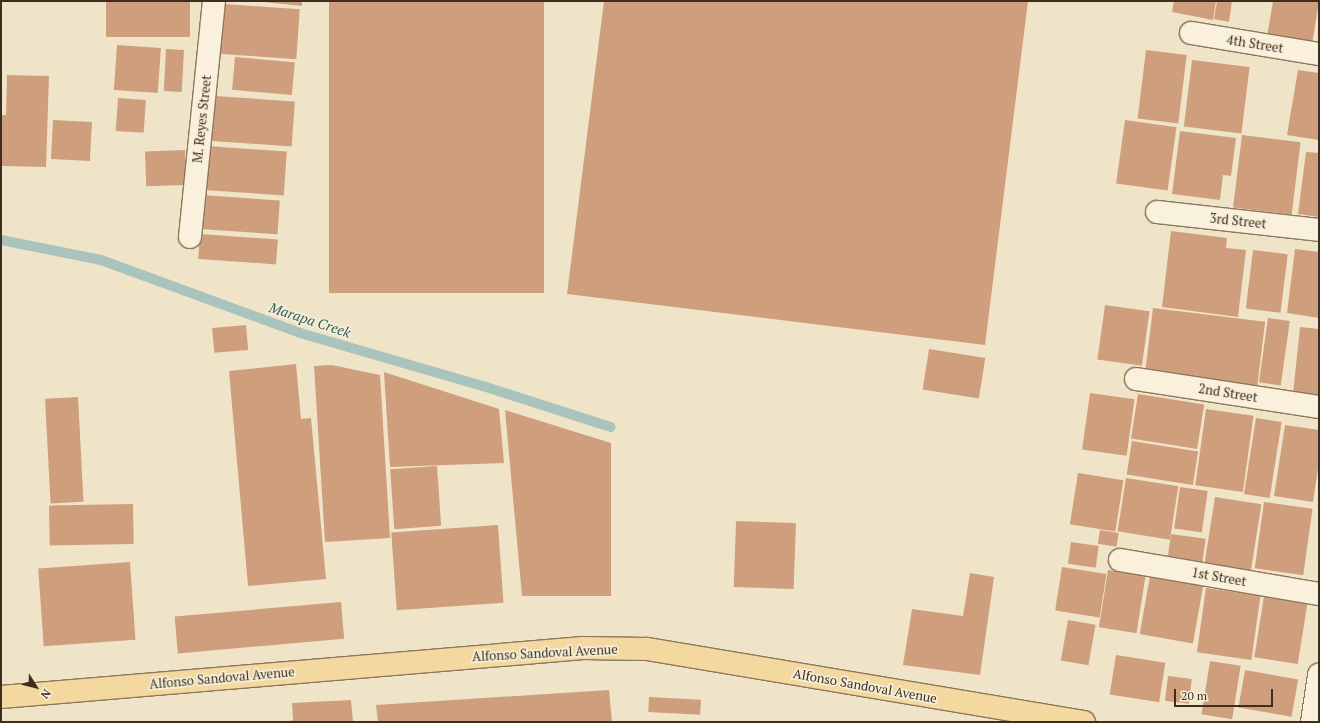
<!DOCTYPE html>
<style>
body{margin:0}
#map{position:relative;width:1320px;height:723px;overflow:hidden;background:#f0e4c8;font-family:"PT Serif",serif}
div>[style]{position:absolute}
.stream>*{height:10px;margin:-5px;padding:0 5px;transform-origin:5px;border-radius:5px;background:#a9c4bc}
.building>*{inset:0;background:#cf9f7d;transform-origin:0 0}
.roads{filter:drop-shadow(1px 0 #8d765c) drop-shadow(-1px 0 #8d765c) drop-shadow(0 1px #8d765c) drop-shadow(0 -1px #8d765c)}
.minor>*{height:22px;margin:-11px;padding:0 11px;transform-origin:11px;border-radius:11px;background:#faf1dc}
.major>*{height:22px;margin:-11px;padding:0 11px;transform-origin:11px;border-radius:11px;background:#f3d9a0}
span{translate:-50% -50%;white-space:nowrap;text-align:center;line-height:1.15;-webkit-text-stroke:3.5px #f7eed8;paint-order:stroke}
.street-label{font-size:13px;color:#3d2e20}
.water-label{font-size:14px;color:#2f5d5a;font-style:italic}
.frame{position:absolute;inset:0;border:2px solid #3d2e20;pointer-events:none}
.north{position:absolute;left:16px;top:667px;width:40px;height:40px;-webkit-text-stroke:3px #f7eed8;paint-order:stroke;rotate:126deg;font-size:11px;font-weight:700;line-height:16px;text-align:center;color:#3d2e20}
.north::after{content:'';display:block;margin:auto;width:14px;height:18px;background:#3d2e20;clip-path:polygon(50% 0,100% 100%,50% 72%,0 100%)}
.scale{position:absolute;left:1174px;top:689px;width:99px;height:18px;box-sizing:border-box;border:2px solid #3d2e20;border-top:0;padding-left:5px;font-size:12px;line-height:14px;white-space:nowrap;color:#3d2e20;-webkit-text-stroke:3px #f7eed8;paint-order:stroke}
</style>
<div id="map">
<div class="stream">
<div style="left:1px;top:240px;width:102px;rotate:11.3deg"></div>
<div style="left:101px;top:260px;width:212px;rotate:20.1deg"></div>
<div style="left:300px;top:333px;width:191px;rotate:16.2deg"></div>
<div style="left:483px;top:386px;width:134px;rotate:17.8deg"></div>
</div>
<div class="building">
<div style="left:106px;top:1px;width:84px;height:36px"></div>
<div style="clip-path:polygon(253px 1px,302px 1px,302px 6px)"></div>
<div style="left:329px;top:1px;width:215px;height:292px"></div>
<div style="clip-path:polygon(604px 1px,1028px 1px,985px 345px,567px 294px)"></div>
<div style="clip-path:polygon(1174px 1px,1216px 1px,1213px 20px,1172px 12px)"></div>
<div style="clip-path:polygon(1217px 1px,1232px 1px,1229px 22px,1214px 19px)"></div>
<div style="clip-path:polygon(1273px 1px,1319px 1px,1312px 45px,1267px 37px)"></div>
<div style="left:224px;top:4px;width:76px;height:50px;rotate:4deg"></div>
<div style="left:117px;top:45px;width:44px;height:45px;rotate:4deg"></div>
<div style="left:166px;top:49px;width:18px;height:42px;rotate:3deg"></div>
<div style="left:1146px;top:50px;width:41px;height:69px;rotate:7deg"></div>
<div style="left:235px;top:57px;width:60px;height:33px;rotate:5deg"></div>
<div style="left:1192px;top:60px;width:58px;height:67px;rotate:7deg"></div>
<div style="clip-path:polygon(1298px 70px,1319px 73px,1319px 140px,1287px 135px)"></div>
<div style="clip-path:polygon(7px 75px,49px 76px,46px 167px,1px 166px,1px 115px,6px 115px)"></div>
<div style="left:215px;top:96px;width:80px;height:45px;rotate:4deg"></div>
<div style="left:118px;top:98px;width:28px;height:33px;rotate:4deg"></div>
<div style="left:53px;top:120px;width:39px;height:39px;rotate:3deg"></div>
<div style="left:1125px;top:120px;width:52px;height:64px;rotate:8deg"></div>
<div style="clip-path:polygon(1180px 131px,1236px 138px,1231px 176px,1223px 175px,1220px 200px,1172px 194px)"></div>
<div style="left:1242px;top:135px;width:59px;height:73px;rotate:7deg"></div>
<div style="left:207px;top:146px;width:80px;height:44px;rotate:4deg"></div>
<div style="left:185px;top:150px;width:35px;height:40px;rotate:88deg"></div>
<div style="clip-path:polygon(1306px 152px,1319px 153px,1319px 217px,1298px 214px)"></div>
<div style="left:202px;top:195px;width:78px;height:34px;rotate:4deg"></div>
<div style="clip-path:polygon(1171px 231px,1227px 238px,1226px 248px,1246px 250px,1238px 317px,1162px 307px)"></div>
<div style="left:200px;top:234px;width:78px;height:25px;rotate:4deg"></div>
<div style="clip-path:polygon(1295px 249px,1319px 252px,1319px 318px,1287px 313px)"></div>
<div style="left:1253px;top:250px;width:35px;height:59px;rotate:7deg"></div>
<div style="left:1105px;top:305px;width:45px;height:55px;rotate:8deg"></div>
<div style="left:1153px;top:308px;width:113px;height:70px;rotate:7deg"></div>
<div style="left:1268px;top:318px;width:22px;height:65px;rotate:8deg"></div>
<div style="left:246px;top:325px;width:25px;height:34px;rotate:85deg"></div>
<div style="clip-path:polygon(1300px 327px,1319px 329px,1319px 398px,1293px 394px)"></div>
<div style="left:929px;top:349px;width:57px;height:41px;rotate:9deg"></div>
<div style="clip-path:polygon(296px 364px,301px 419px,311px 418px,326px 579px,248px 586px,229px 371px)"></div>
<div style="clip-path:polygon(332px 365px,380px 375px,390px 538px,325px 542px,314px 366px)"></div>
<div style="clip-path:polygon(384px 372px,499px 409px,504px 463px,390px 467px)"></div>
<div style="left:1090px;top:393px;width:45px;height:57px;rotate:8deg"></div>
<div style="left:1138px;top:394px;width:67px;height:45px;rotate:9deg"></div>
<div style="left:78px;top:397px;width:105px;height:33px;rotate:87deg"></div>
<div style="left:1206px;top:409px;width:48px;height:77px;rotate:8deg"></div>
<div style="clip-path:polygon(505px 410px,611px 443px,611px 596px,522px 596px)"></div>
<div style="left:1256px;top:418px;width:26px;height:77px;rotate:9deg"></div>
<div style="clip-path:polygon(1285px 425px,1319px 430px,1319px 462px,1313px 502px,1274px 496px)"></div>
<div style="left:1132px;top:441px;width:67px;height:34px;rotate:9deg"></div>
<div style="left:437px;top:466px;width:60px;height:47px;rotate:86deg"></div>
<div style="left:1078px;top:473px;width:46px;height:52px;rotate:9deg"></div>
<div style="left:1126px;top:478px;width:53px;height:54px;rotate:9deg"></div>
<div style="left:1180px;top:487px;width:28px;height:42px;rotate:8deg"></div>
<div style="left:1215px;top:497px;width:47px;height:68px;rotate:9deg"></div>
<div style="left:1264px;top:502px;width:49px;height:67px;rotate:8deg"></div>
<div style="left:133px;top:504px;width:40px;height:84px;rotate:89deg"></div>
<div style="left:736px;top:521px;width:60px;height:66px;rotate:2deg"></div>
<div style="left:498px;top:525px;width:78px;height:107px;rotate:86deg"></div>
<div style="left:1100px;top:530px;width:19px;height:14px;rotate:9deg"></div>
<div style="left:1171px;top:534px;width:35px;height:24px;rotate:8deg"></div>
<div style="left:1071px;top:542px;width:28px;height:22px;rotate:8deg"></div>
<div style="left:130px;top:562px;width:78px;height:92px;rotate:86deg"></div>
<div style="left:1062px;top:567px;width:45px;height:44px;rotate:9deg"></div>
<div style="left:1108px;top:570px;width:38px;height:58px;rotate:9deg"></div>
<div style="clip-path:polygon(970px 573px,994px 577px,980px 675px,903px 665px,912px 609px,963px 616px)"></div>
<div style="left:1150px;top:576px;width:54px;height:59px;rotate:10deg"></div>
<div style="left:1206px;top:588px;width:55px;height:65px;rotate:8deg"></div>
<div style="left:1264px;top:596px;width:44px;height:62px;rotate:9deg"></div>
<div style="left:341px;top:602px;width:37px;height:167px;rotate:85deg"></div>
<div style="left:1068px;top:620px;width:28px;height:41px;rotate:10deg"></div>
<div style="left:1116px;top:655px;width:50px;height:40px;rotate:9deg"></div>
<div style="left:1210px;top:661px;width:31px;height:54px;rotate:9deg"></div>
<div style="left:1245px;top:670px;width:54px;height:38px;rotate:10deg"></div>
<div style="left:1168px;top:676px;width:24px;height:25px;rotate:7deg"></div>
<div style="clip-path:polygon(609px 690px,612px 722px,378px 722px,376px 705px)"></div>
<div style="left:649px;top:697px;width:52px;height:15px;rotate:3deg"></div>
<div style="clip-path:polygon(351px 700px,353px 722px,285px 722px,293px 720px,292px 703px)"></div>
</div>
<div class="roads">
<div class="minor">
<div style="left:1191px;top:33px;width:130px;rotate:9.3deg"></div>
<div style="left:1157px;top:212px;width:163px;rotate:6.3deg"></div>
<div style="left:190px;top:237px;width:237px;rotate:-84.2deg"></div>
<div style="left:1136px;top:379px;width:185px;rotate:8.7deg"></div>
<div style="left:1120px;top:560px;width:202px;rotate:9.7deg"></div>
<div style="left:1312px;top:722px;width:48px;rotate:-81.5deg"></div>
</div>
<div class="major">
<div style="left:1px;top:697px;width:584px;rotate:-4.81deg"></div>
<div style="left:583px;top:648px;width:64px;rotate:0.9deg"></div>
<div style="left:647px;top:649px;width:443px;rotate:9.5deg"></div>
</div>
</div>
<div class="street-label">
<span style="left:1255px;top:44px;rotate:9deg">4th Street</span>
<span style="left:202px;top:119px;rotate:-84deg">M. Reyes Street</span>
<span style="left:1238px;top:221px;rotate:6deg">3rd Street</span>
<span style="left:1228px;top:393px;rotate:9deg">2nd Street</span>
<span style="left:1219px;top:577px;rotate:10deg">1st Street</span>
<span style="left:545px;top:653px;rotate:-3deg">Alfonso Sandoval Avenue</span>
<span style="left:222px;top:678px;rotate:-5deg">Alfonso Sandoval Avenue</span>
<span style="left:865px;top:686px;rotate:10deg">Alfonso Sandoval Avenue</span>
</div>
<div class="water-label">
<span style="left:310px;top:320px;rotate:18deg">Marapa Creek</span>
</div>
<div class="frame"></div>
<div class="north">N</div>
<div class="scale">20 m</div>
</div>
